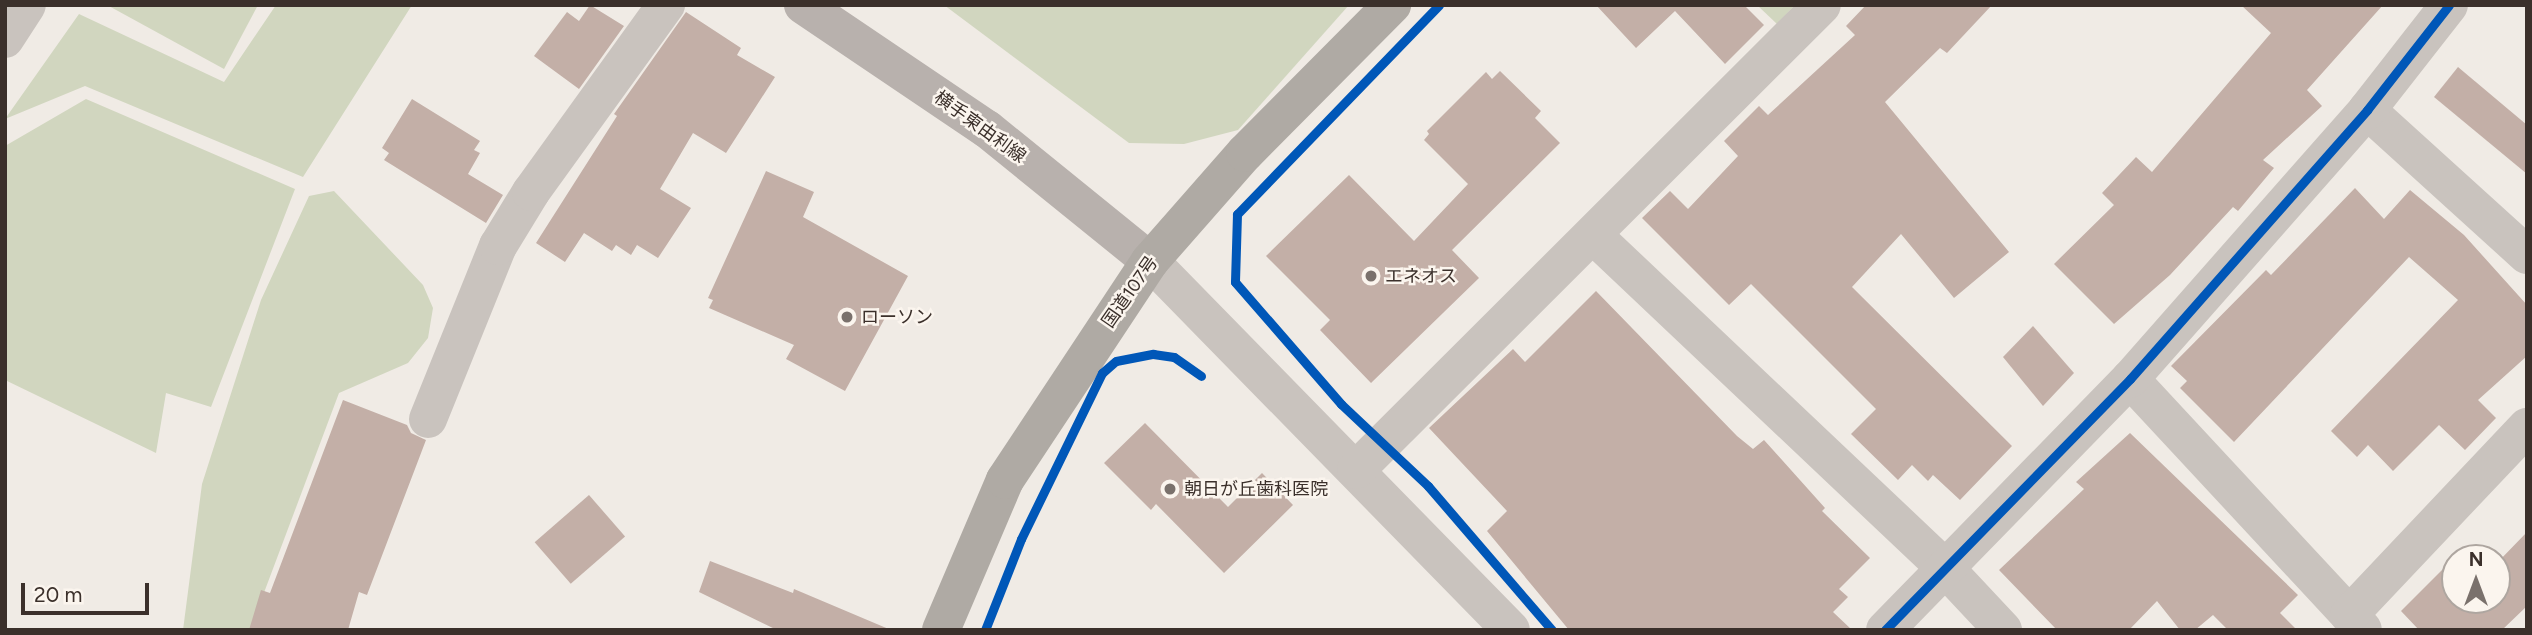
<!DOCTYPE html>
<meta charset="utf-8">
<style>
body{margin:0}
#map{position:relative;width:2532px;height:635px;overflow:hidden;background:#f0ebe5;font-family:Figtree,"Noto Sans JP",sans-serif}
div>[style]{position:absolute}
.green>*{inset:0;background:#d1d6bf}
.building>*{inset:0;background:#c3afa7;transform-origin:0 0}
.minor>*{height:38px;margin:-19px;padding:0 19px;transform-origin:19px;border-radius:19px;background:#c9c3be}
.major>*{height:38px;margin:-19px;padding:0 19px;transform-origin:19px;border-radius:19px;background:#b8b1ad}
.highway>*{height:38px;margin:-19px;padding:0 19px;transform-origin:19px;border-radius:19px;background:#afaaa4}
.cycleway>*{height:9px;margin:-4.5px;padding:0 4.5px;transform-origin:4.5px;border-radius:4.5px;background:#0057b8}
.dots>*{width:19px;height:19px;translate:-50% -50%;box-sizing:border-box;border:4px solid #fbf5ee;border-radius:50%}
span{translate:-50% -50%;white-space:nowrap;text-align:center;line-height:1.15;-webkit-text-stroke:5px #fbf5ee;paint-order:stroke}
.street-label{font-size:18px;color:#3b302b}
.poi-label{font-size:18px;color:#3b302b}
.left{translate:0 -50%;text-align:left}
.frame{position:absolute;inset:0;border:7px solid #3b302b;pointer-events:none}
.north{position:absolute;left:2441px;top:544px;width:70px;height:70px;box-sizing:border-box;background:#fbf5ee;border:2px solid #aea6a0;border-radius:50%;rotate:0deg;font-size:19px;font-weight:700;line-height:28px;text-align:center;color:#3b302b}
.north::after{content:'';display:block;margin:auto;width:24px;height:32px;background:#7a716c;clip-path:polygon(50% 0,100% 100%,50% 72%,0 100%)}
.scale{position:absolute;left:21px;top:583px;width:128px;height:32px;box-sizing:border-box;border:4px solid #3b302b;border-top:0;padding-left:9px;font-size:21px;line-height:24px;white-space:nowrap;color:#3b302b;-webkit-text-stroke:5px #fbf5ee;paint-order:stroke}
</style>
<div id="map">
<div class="green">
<div style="clip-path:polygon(107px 5px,258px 5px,224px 69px)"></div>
<div style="clip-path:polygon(276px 5px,412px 5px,303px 177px,85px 86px,5px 119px,79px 14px,224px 82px)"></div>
<div style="clip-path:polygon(944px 5px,1349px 5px,1238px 130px,1184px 144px,1129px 143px)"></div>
<div style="clip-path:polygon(1757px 5px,1795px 5px,1777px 24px)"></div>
<div style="clip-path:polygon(86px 99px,295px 189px,211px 407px,166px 393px,156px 453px,5px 380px,5px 146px)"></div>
<div style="clip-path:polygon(334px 191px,423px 285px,433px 308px,428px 338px,408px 363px,339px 393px,250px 630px,183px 630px,202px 484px,261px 300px,309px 196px)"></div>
</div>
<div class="building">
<div style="clip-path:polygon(590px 5px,624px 26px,579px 89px,534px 56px,567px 12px,579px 21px)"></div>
<div style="clip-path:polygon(1596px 5px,1744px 5px,1764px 25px,1725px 64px,1675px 11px,1636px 48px)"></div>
<div style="clip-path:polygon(1866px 5px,1992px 5px,1947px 53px,1940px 48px,1885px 102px,2009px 252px,1954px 298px,1901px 234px,1852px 287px,2012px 446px,1960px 500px,1933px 475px,1928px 481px,1912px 465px,1898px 480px,1851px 434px,1876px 409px,1751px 284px,1729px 305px,1642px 218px,1670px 191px,1688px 209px,1738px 156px,1724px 141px,1759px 106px,1768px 115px,1855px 35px,1846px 26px)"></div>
<div style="clip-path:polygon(2241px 5px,2383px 5px,2307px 90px,2322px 106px,2263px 160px,2274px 168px,2238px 211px,2233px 207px,2170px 275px,2114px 324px,2054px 264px,2114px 205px,2102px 193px,2136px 157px,2152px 172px,2271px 33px)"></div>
<div style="clip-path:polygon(686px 12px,741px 48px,737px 55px,775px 77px,726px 153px,693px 133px,660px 189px,691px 208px,658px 258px,637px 245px,631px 255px,616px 245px,612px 251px,584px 233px,565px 262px,536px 243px,617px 116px,614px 114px)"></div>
<div style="clip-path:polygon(2458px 67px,2527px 125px,2527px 174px,2434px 97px)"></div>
<div style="clip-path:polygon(1500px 71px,1541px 111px,1535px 118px,1560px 143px,1452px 250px,1479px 278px,1371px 383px,1320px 330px,1330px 320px,1266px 256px,1349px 175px,1414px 241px,1468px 184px,1424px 140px,1429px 134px,1427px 131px,1486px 72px,1492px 79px)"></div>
<div style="clip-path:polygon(412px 99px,480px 141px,474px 150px,480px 153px,468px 174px,503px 195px,486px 223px,384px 160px,389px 153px,382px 148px)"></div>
<div style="clip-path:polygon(766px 171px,814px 192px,803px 217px,908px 276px,845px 391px,786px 359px,794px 345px,709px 308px,713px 300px,708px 298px)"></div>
<div style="clip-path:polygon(2355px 188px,2384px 219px,2410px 190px,2464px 235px,2527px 305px,2527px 356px,2478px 400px,2496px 418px,2465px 450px,2439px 425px,2393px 471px,2368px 445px,2357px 457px,2331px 431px,2458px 300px,2409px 257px,2234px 442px,2180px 388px,2187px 381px,2171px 366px,2266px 270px,2271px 275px)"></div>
<div style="clip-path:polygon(1596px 291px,1737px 436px,1753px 449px,1764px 440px,1825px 508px,1822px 511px,1870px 558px,1839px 589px,1848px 597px,1833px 612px,1852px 630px,1569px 630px,1487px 531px,1507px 511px,1429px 428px,1513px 349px,1525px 362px)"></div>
<div style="clip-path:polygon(2033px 326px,2074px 373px,2043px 406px,2003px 357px)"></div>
<div style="clip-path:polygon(343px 400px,407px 425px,411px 433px,426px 440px,367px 595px,359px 592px,348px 630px,249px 630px,261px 590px,270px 593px)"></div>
<div style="clip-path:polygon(1145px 423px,1228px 507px,1262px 473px,1293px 505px,1224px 573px,1156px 504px,1151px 510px,1104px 463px)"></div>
<div style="clip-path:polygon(2130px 433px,2298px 595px,2280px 613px,2297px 630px,2228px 630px,2213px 615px,2195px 630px,2180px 630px,2157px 601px,2129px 630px,2057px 630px,1999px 570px,2084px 489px,2076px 482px)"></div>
<div style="left:589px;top:495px;width:55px;height:72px;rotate:49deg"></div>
<div style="clip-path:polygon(2527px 532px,2527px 606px,2502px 630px,2419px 630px,2401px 611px,2446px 566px,2455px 575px,2455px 600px,2497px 600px,2497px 563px)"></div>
<div style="clip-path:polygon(710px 561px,793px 593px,794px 589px,891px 630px,777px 630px,699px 592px)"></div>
</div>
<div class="minor">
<div style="left:5px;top:39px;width:40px;rotate:-57.1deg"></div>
<div style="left:2367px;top:110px;width:216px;rotate:42.2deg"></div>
<div style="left:1593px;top:235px;width:485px;rotate:43.4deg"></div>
<div style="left:1945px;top:568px;width:85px;rotate:46.9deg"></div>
<div style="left:1150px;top:261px;width:516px;rotate:45.63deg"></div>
<div style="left:2130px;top:379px;width:342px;rotate:47.1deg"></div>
<div style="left:428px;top:419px;width:187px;rotate:-68deg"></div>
<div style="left:498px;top:246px;width:63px;rotate:-58.6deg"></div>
<div style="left:531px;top:192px;width:231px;rotate:-54.2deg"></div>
<div style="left:1356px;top:470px;width:658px;rotate:-44.94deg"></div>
<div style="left:2349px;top:615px;width:259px;rotate:-46.6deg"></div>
<div style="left:1885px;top:630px;width:351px;rotate:-45.7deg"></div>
<div style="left:2130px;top:379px;width:359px;rotate:-48.6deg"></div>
<div style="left:2367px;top:110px;width:133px;rotate:-52deg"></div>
</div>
<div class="major">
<div style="left:803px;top:5px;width:222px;rotate:34deg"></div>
<div style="left:987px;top:129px;width:210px;rotate:39deg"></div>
</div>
<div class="highway">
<div style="left:941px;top:630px;width:163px;rotate:-66.9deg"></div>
<div style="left:1005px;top:480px;width:263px;rotate:-56.5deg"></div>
<div style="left:1150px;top:261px;width:144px;rotate:-48.7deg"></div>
<div style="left:1245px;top:153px;width:209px;rotate:-45.2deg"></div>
</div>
<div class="cycleway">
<div style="left:1439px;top:5px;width:291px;rotate:134deg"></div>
<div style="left:1237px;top:214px;width:68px;rotate:91.7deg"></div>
<div style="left:1235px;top:282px;width:162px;rotate:49deg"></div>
<div style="left:1341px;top:404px;width:120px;rotate:43.3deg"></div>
<div style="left:1428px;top:486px;width:190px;rotate:49.3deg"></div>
<div style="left:985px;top:630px;width:98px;rotate:-68.4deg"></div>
<div style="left:1021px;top:539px;width:185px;rotate:-64deg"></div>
<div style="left:1102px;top:373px;width:18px;rotate:-41deg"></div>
<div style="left:1116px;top:361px;width:38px;rotate:-11deg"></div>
<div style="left:1153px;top:354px;width:21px;rotate:8deg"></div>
<div style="left:1174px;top:357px;width:33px;rotate:35deg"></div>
<div style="left:1885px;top:630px;width:351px;rotate:-45.7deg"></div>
<div style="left:2130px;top:379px;width:359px;rotate:-48.6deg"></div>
<div style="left:2367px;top:110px;width:133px;rotate:-52deg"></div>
</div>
<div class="dots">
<div style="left:1371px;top:276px;background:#7a716c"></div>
<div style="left:847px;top:317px;background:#7a716c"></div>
<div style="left:1170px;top:489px;background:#7a716c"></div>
</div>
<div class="street-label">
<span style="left:980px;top:127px;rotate:36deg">横手東由利線</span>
<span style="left:1130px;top:292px;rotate:-55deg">国道107号</span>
</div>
<div class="poi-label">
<span class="left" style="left:1385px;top:276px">エネオス</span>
<span class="left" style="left:861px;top:317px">ローソン</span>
<span class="left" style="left:1184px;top:489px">朝日が丘歯科医院</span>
</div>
<div class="frame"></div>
<div class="north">N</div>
<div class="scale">20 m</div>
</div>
